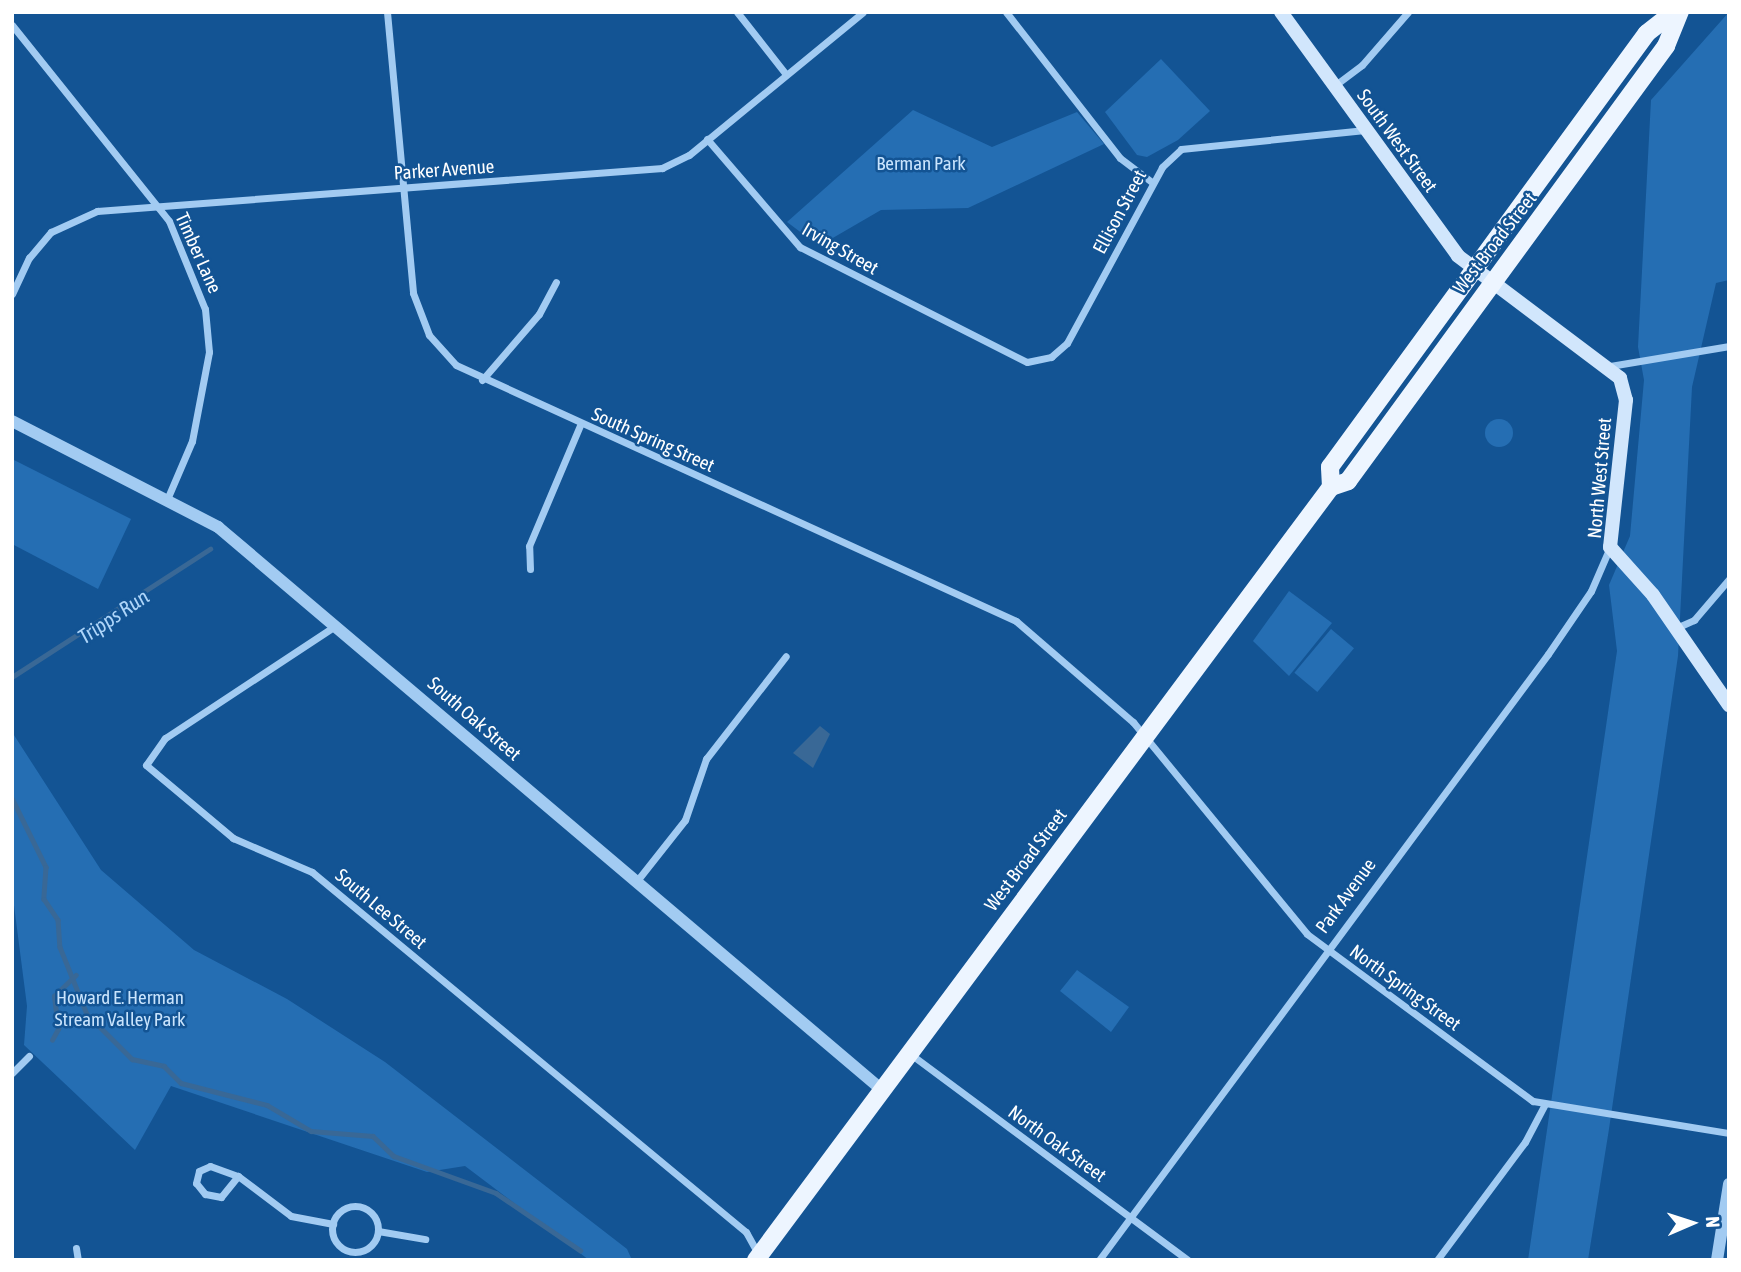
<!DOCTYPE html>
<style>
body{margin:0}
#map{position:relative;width:1741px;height:1272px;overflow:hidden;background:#135494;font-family:"Asap Condensed",sans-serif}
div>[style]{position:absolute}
.green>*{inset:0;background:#256eb3;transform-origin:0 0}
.round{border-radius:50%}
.water>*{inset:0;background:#396896}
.stream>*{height:4.5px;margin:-2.25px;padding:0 2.25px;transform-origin:2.25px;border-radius:2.25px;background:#396896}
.minor>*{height:7px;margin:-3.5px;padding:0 3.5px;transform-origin:3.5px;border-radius:3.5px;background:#a2cbf2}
.minor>.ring{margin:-3.5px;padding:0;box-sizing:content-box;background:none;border:7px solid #a2cbf2;border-radius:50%}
.tertiary>*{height:12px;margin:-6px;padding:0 6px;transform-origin:6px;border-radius:6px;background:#a2cbf2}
.secondary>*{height:14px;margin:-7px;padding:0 7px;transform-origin:7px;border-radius:7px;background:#d1e6fc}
.primary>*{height:18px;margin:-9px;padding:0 9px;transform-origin:9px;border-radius:9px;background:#edf5ff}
span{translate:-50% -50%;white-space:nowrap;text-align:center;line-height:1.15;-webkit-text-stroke:5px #135494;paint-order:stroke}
.street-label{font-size:19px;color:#fff}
.park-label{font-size:19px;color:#c9e4fd}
.water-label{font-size:21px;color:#aed5f9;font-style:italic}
.frame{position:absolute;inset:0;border:14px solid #fff;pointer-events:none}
.north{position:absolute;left:1657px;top:1188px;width:70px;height:70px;-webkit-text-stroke:5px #135494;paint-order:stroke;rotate:87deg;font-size:19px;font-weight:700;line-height:28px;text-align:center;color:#fff}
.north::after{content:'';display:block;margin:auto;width:24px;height:32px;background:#fff;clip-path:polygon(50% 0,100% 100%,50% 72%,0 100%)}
</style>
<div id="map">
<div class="green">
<div style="clip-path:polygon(1729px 12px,1729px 280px,1716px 283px,1692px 387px,1678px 656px,1609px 1129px,1588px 1260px,1528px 1260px,1617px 651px,1609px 585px,1630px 536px,1644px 380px,1638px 347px,1651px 100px)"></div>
<div style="clip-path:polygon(1161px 59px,1210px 111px,1178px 140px,1147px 157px,1137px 155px,1105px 112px)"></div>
<div style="clip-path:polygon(913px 110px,992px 147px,1077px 112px,1104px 144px,968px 208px,881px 210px,819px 246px,787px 222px)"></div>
<div class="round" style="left:1485px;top:419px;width:28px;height:28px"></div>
<div style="clip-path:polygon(12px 459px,131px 519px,98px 589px,12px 544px)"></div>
<div style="clip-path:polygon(1289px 591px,1332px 623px,1289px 676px,1253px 641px)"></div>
<div style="left:1331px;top:629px;width:30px;height:57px;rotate:40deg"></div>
<div style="clip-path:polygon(12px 732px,101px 870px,194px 950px,287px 999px,385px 1062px,627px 1249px,632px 1260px,589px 1260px,465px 1166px,427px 1172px,171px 1086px,135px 1150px,24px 1045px,27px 1006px,12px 890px)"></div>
<div style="clip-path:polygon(1077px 970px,1129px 1007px,1111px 1032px,1060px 991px)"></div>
</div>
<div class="water">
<div style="clip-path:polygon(820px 726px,830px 734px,813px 768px,793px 753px)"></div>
</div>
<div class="stream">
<div style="left:12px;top:677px;width:236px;rotate:-32.9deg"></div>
<div style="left:12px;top:798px;width:77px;rotate:63.8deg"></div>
<div style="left:46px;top:867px;width:32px;rotate:94deg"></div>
<div style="left:44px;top:899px;width:25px;rotate:56deg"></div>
<div style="left:58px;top:920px;width:27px;rotate:86deg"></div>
<div style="left:60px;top:947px;width:72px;rotate:68.1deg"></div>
<div style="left:87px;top:1014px;width:64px;rotate:45deg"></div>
<div style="left:132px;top:1059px;width:33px;rotate:12deg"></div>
<div style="left:164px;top:1066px;width:24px;rotate:45deg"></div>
<div style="left:181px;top:1083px;width:89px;rotate:14.3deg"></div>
<div style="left:267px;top:1105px;width:51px;rotate:30.6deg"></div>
<div style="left:311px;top:1131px;width:62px;rotate:4.6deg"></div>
<div style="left:373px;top:1136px;width:29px;rotate:44deg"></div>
<div style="left:394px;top:1156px;width:109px;rotate:19.9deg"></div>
<div style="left:496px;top:1193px;width:102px;rotate:34.2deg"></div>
<div style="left:52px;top:1040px;width:13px;rotate:-61deg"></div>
<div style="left:58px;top:1029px;width:33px;rotate:-97deg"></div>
<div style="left:54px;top:996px;width:30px;rotate:-44deg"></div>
</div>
<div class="minor">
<div style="left:387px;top:12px;width:282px;rotate:84.7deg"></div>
<div style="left:413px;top:293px;width:45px;rotate:69.1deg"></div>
<div style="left:429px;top:335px;width:40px;rotate:48deg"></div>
<div style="left:456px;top:365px;width:616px;rotate:24.57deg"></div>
<div style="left:1016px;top:621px;width:155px;rotate:40.8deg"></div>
<div style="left:1133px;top:722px;width:274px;rotate:50.6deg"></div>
<div style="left:1307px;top:934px;width:281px;rotate:36.5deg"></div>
<div style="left:1533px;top:1101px;width:199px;rotate:9.3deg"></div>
<div style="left:737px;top:12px;width:78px;rotate:51.8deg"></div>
<div style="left:1006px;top:12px;width:185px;rotate:52deg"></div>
<div style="left:1120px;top:158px;width:41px;rotate:37.1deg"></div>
<div style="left:12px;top:25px;width:251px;rotate:51.3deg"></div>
<div style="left:169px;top:221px;width:95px;rotate:67.8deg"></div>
<div style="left:205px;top:309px;width:43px;rotate:84.7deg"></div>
<div style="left:209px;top:352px;width:91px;rotate:100.8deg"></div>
<div style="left:192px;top:441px;width:61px;rotate:113.2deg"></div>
<div style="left:1334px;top:86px;width:35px;rotate:-37deg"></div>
<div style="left:1362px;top:65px;width:70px;rotate:-49deg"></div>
<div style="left:707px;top:139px;width:143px;rotate:49.3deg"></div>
<div style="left:800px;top:247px;width:254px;rotate:26.9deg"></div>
<div style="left:1027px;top:362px;width:25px;rotate:-12deg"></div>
<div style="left:1051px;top:357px;width:21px;rotate:-41deg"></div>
<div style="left:1067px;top:343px;width:200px;rotate:-61.6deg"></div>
<div style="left:1162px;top:167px;width:26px;rotate:-43deg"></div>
<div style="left:1181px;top:149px;width:185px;rotate:-5.9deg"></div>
<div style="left:12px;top:294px;width:40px;rotate:-65deg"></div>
<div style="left:29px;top:258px;width:34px;rotate:-50deg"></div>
<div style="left:51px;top:232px;width:51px;rotate:-24.5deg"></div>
<div style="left:97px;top:211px;width:567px;rotate:-4.35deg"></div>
<div style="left:662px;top:168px;width:30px;rotate:-26deg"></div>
<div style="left:689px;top:155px;width:225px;rotate:-39.4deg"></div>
<div style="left:1610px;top:366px;width:121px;rotate:-9.5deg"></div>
<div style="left:482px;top:380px;width:87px;rotate:-49.2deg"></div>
<div style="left:539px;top:314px;width:36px;rotate:-62deg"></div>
<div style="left:530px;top:569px;width:23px;rotate:-92deg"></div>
<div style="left:529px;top:546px;width:131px;rotate:-67.1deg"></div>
<div style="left:335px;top:626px;width:204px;rotate:146.6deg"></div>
<div style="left:165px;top:738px;width:33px;rotate:125deg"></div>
<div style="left:146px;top:765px;width:114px;rotate:40deg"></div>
<div style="left:233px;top:838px;width:86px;rotate:23.3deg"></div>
<div style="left:312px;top:872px;width:564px;rotate:39.68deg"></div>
<div style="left:746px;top:1232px;width:26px;rotate:61deg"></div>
<div style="left:1676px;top:628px;width:20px;rotate:-24deg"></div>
<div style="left:1694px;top:620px;width:54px;rotate:-49.5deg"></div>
<div style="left:636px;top:882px;width:79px;rotate:-51.7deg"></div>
<div style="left:685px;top:820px;width:65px;rotate:-71deg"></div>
<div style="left:706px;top:759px;width:130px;rotate:-52.2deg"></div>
<div style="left:909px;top:1053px;width:347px;rotate:36.6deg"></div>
<div style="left:12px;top:1073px;width:24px;rotate:-45deg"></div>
<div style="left:210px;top:1166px;width:30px;rotate:20deg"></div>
<div style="left:238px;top:1176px;width:27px;rotate:129deg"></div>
<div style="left:221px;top:1197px;width:16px;rotate:-169deg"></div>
<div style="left:205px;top:1194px;width:14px;rotate:-129deg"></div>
<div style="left:196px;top:1183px;width:12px;rotate:-76deg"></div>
<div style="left:199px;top:1171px;width:12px;rotate:-24deg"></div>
<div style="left:238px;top:1176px;width:66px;rotate:37deg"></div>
<div style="left:291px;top:1216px;width:43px;rotate:10.8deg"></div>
<div class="ring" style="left:332px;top:1206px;width:39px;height:39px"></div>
<div style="left:378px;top:1231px;width:48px;rotate:9.7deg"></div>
<div style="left:76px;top:1248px;width:12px;rotate:81deg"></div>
<div style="left:1099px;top:1260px;width:754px;rotate:-53.46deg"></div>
<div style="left:1548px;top:654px;width:76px;rotate:-55.7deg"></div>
<div style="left:1591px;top:591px;width:48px;rotate:-66.6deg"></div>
<div style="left:1437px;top:1260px;width:147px;rotate:-53.3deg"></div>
<div style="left:1525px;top:1142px;width:41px;rotate:-62.2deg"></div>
</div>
<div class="tertiary">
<div style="left:12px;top:421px;width:232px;rotate:27.2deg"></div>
<div style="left:218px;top:527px;width:871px;rotate:40.29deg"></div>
<div style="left:1717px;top:1260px;width:77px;rotate:-81deg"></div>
</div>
<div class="secondary">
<div style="left:1281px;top:12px;width:301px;rotate:54deg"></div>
<div style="left:1458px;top:256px;width:203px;rotate:37deg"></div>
<div style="left:1620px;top:378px;width:23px;rotate:75deg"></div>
<div style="left:1626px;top:400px;width:148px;rotate:96.2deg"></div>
<div style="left:1610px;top:547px;width:64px;rotate:48.1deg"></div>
<div style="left:1653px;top:595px;width:134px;rotate:55.4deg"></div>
</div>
<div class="primary">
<div style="left:1331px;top:487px;width:20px;rotate:-93deg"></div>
<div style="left:1330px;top:467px;width:537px;rotate:-53.86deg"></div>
<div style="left:1647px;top:33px;width:34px;rotate:-38deg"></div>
<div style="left:756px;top:1260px;width:963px;rotate:-53.36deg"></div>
<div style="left:1331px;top:487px;width:18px;rotate:-19deg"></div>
<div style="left:1348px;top:481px;width:539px;rotate:-53.83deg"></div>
<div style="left:1666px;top:46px;width:37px;rotate:-68deg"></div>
</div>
<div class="street-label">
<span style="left:1397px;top:141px;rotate:54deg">South West Street</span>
<span style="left:444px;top:170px;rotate:-4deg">Parker Avenue</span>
<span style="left:1120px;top:212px;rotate:-62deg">Ellison Street</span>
<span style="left:1495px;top:243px;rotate:-52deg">West Broad Street</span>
<span style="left:840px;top:249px;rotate:30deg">Irving Street</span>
<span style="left:198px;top:253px;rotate:66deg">Timber Lane</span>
<span style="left:653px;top:440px;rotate:24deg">South Spring Street</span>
<span style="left:1600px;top:478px;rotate:-85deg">North West Street</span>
<span style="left:474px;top:719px;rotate:41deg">South Oak Street</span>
<span style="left:1026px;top:860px;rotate:-53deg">West Broad Street</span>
<span style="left:1346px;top:896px;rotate:-54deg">Park Avenue</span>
<span style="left:381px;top:909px;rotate:40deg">South Lee Street</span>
<span style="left:1405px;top:988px;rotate:36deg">North Spring Street</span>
<span style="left:1057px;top:1144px;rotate:36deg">North Oak Street</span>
</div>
<div class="park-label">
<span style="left:921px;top:164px">Berman Park</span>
<span style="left:120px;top:1009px">Howard E. Herman<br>Stream Valley Park</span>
</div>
<div class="water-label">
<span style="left:113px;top:616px;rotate:-34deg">Tripps Run</span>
</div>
<div class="frame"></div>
<div class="north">N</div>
</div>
